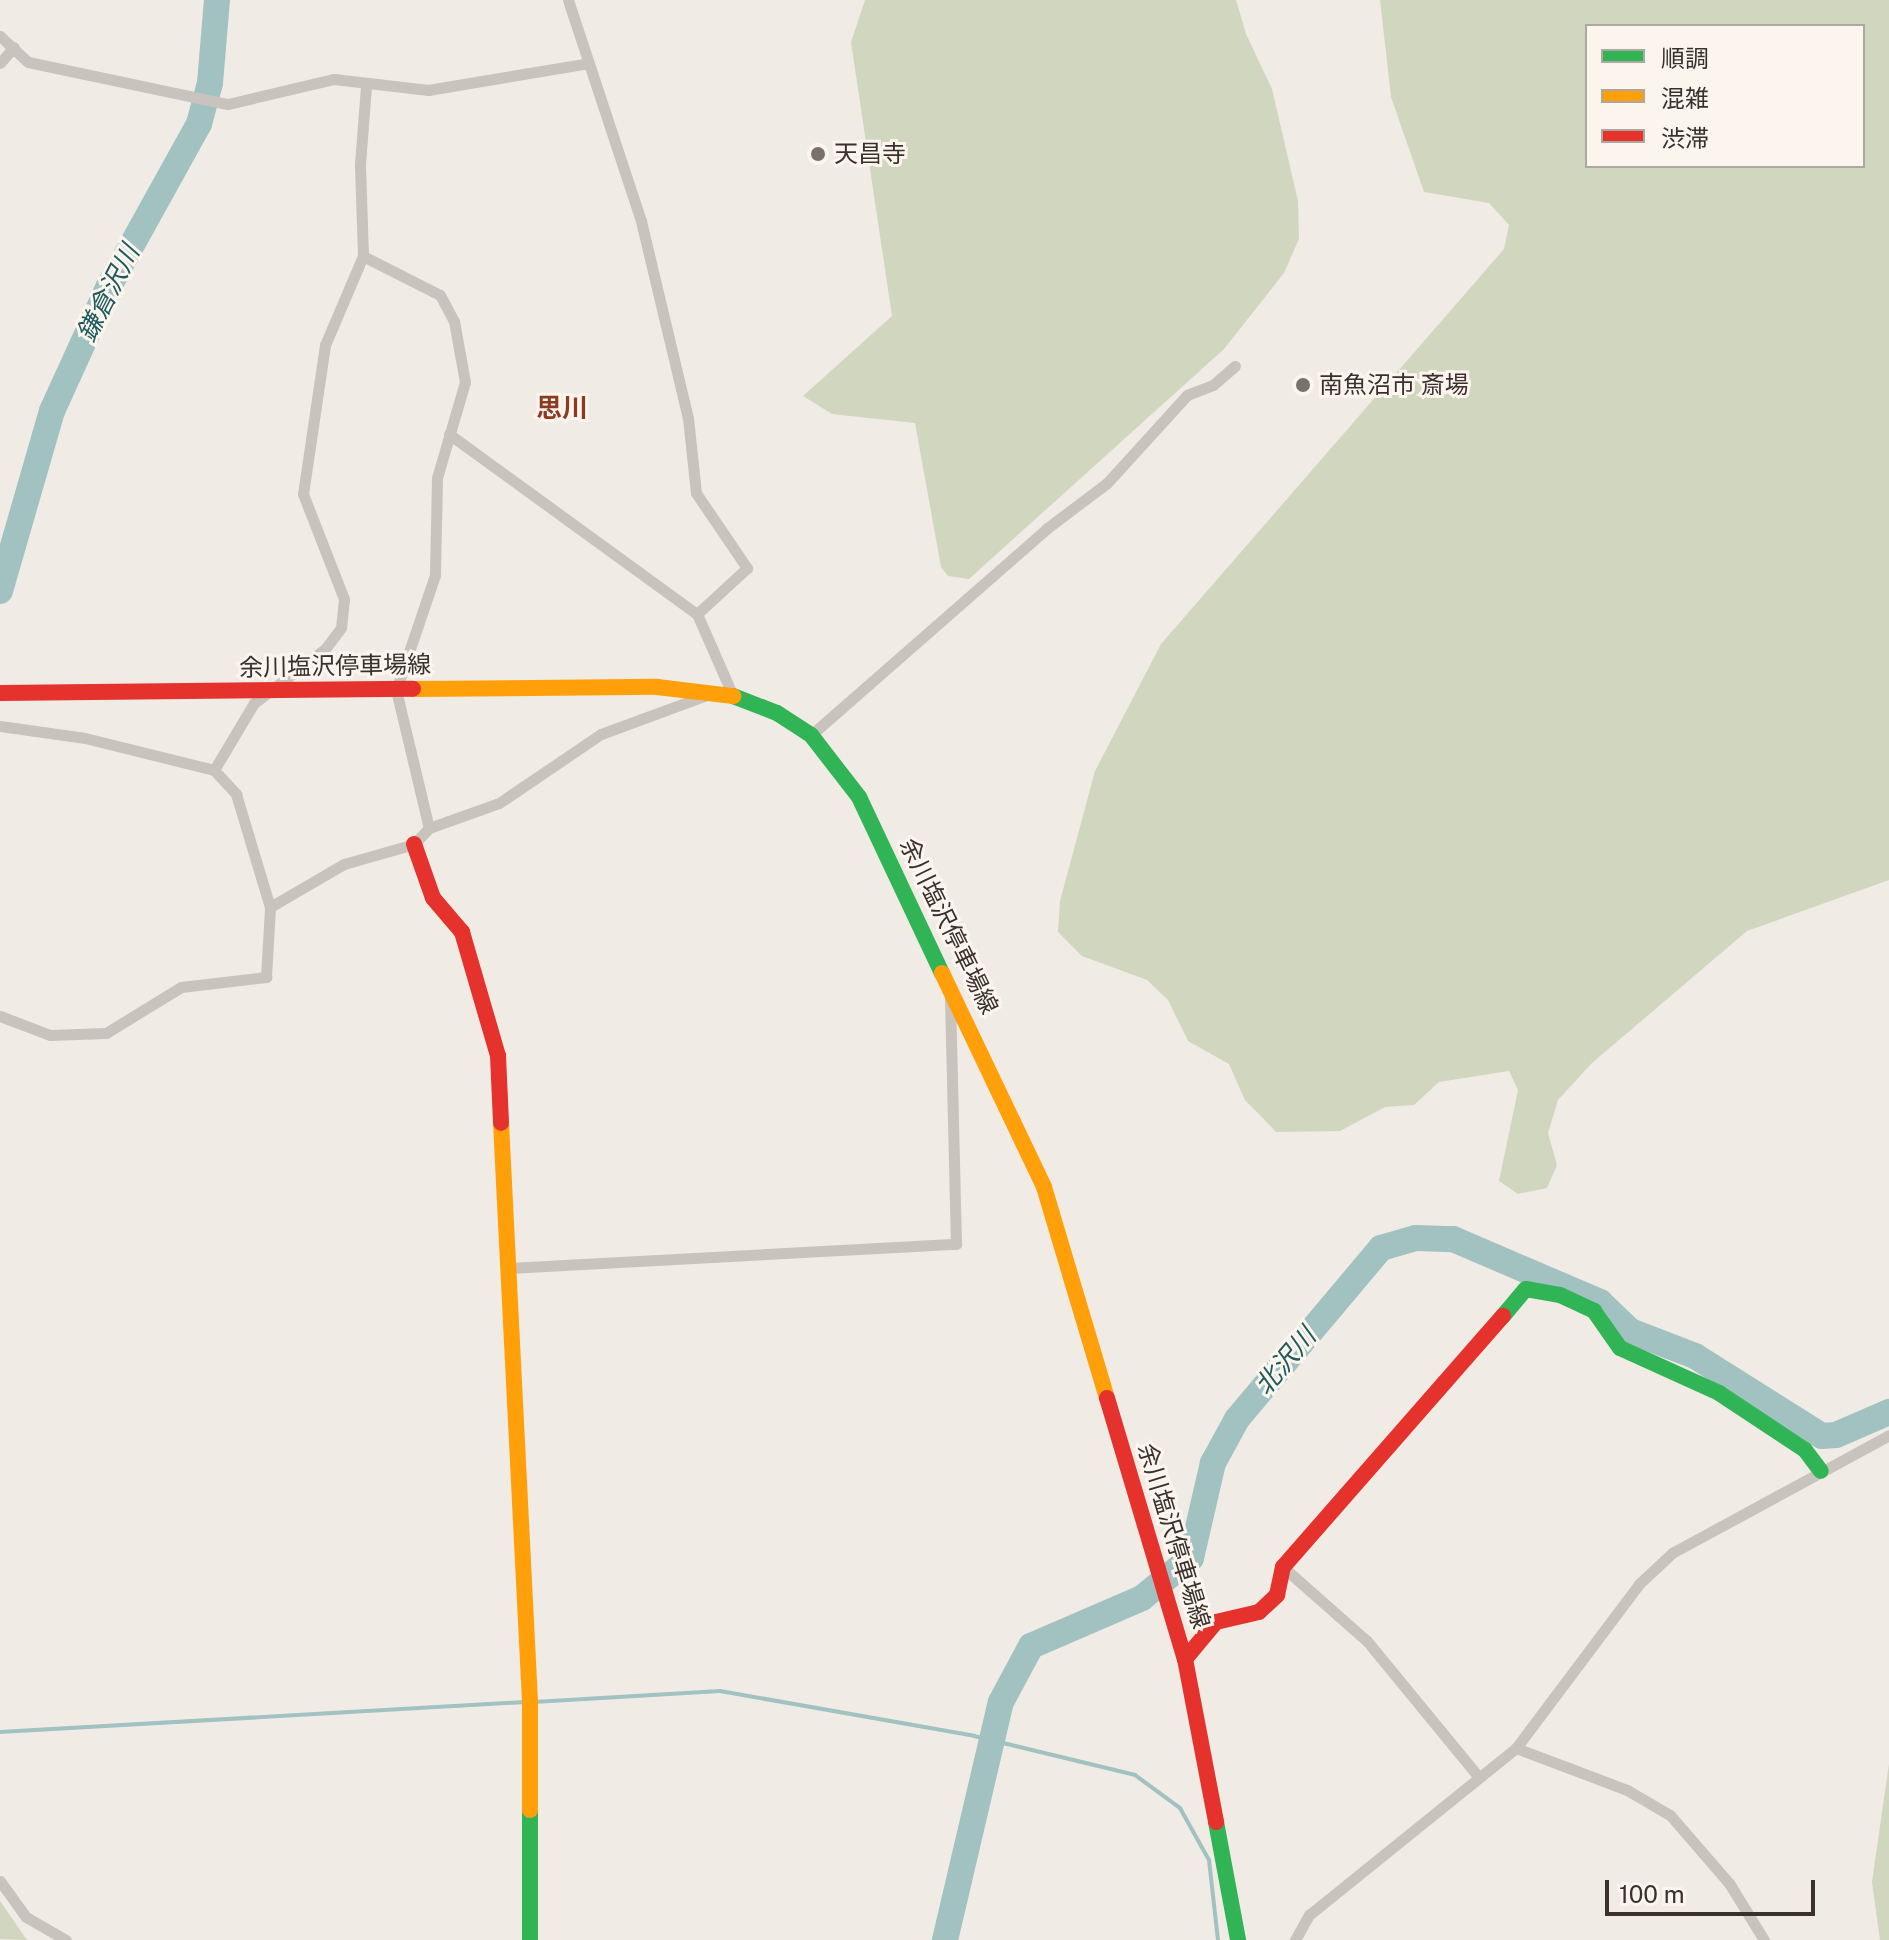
<!DOCTYPE html>
<meta charset="utf-8">
<style>
body{margin:0}
#map{position:relative;width:1889px;height:1940px;overflow:hidden;background:#f0ebe5;font-family:"Public Sans","Noto Sans JP",sans-serif}
div>[style]{position:absolute}
.green>*{inset:0;background:#d1d6bf}
.stream>*{height:4px;margin:-2px;padding:0 2px;transform-origin:2px;border-radius:2px;background:#a1c2c1}
.river>*{height:26px;margin:-13px;padding:0 13px;transform-origin:13px;border-radius:13px;background:#a1c2c1}
.street>*{height:11px;margin:-5.5px;padding:0 5.5px;transform-origin:5.5px;border-radius:5.5px;background:#c9c3be}
.fast>*{height:16px;margin:-8px;padding:0 8px;transform-origin:8px;border-radius:8px;background:#30b455}
.slow>*{height:16px;margin:-8px;padding:0 8px;transform-origin:8px;border-radius:8px;background:#ff9f0a}
.jam>*{height:16px;margin:-8px;padding:0 8px;transform-origin:8px;border-radius:8px;background:#e5322d}
.dots>*{width:22px;height:22px;translate:-50% -50%;box-sizing:border-box;border:4px solid #fbf5ee;border-radius:50%}
span{translate:-50% -50%;white-space:nowrap;text-align:center;line-height:1.15;-webkit-text-stroke:6px #fbf5ee;paint-order:stroke}
.poi-label{font-size:24px;color:#3b302b}
.left{translate:0 -50%;text-align:left}
.street-label{font-size:24px;color:#3b302b}
.water-label{font-size:26px;color:#1f5a5e;font-style:italic}
.neighbourhood-label{font-size:26px;color:#8c3b22;font-weight:700}
.legend{position:absolute;left:1585px;top:24px;width:280px;height:144px;box-sizing:border-box;background:#fbf5ee;border:2px solid #aea6a0;margin:0;padding:10px 14px;list-style:none;font-size:24px;color:#3b302b}
.legend li{display:flex;align-items:center;gap:16px;height:40px}
.legend b{width:40px;border:2px solid #aea6a0}
.scale{position:absolute;left:1605px;top:1880px;width:210px;height:36px;box-sizing:border-box;border:4px solid #3b302b;border-top:0;padding-left:10px;font-size:24px;line-height:28px;white-space:nowrap;color:#3b302b;-webkit-text-stroke:6px #fbf5ee;paint-order:stroke}
</style>
<div id="map">
<div class="green">
<div style="clip-path:polygon(865px 0,1236px 0,1246px 34px,1272px 89px,1298px 201px,1299px 239px,1284px 273px,1224px 349px,969px 579px,948px 576px,941px 567px,915px 423px,832px 414px,803px 396px,892px 316px,851px 42px)"></div>
<div style="clip-path:polygon(evenodd,1380px 0,1889px 0,1889px 880px,1747px 931px,1592px 1063px,1558px 1100px,1548px 1133px,1557px 1165px,1547px 1188px,1518px 1194px,1499px 1181px,1518px 1090px,1509px 1071px,1439px 1082px,1414px 1105px,1385px 1107px,1340px 1131px,1276px 1132px,1245px 1100px,1229px 1064px,1188px 1041px,1168px 1000px,1147px 980px,1082px 956px,1058px 932px,1060px 901px,1095px 771px,1161px 644px,1504px 249px,1509px 225px,1489px 203px,1424px 192px,1391px 97px,1380px 0,1587px 26px,1863px 26px,1863px 166px,1587px 166px,1587px 26px)"></div>
<div style="clip-path:polygon(1889px 1764px,1889px 1940px,1880px 1940px,1872px 1882px)"></div>
<div style="clip-path:polygon(0 1901px,27px 1940px,0 1939px)"></div>
</div>
<div class="stream">
<div style="left:534px;top:1702px;width:186px;rotate:-3.4deg"></div>
<div style="left:720px;top:1691px;width:258px;rotate:10deg"></div>
<div style="left:974px;top:1736px;width:166px;rotate:13.6deg"></div>
<div style="left:1135px;top:1775px;width:56px;rotate:36.3deg"></div>
<div style="left:1180px;top:1808px;width:60px;rotate:60.9deg"></div>
<div style="left:1209px;top:1860px;width:81px;rotate:83.6deg"></div>
<div style="left:0;top:1732px;width:526px;rotate:-3.27deg"></div>
</div>
<div class="river">
<div style="left:0;top:591px;width:187px;rotate:-73.9deg"></div>
<div style="left:52px;top:411px;width:135px;rotate:-65.5deg"></div>
<div style="left:108px;top:288px;width:188px;rotate:-61deg"></div>
<div style="left:199px;top:124px;width:42px;rotate:-75deg"></div>
<div style="left:210px;top:83px;width:83px;rotate:-85.2deg"></div>
<div style="left:945px;top:1940px;width:244px;rotate:-76.8deg"></div>
<div style="left:1001px;top:1702px;width:64px;rotate:-61.8deg"></div>
<div style="left:1031px;top:1646px;width:121px;rotate:-23.4deg"></div>
<div style="left:1142px;top:1598px;width:63px;rotate:-39.2deg"></div>
<div style="left:1191px;top:1558px;width:98px;rotate:-77deg"></div>
<div style="left:1213px;top:1463px;width:50px;rotate:-61.4deg"></div>
<div style="left:1237px;top:1419px;width:224px;rotate:-49.9deg"></div>
<div style="left:1381px;top:1248px;width:36px;rotate:-16deg"></div>
<div style="left:1416px;top:1238px;width:37px;rotate:2deg"></div>
<div style="left:1453px;top:1239px;width:160px;rotate:23.2deg"></div>
<div style="left:1600px;top:1302px;width:42px;rotate:44deg"></div>
<div style="left:1630px;top:1331px;width:70px;rotate:21deg"></div>
<div style="left:1695px;top:1356px;width:150px;rotate:32.2deg"></div>
<div style="left:1822px;top:1436px;width:14px;rotate:-4deg"></div>
<div style="left:1836px;top:1435px;width:58px;rotate:-23.5deg"></div>
</div>
<div class="street">
<div style="left:568px;top:0;width:233px;rotate:71.7deg"></div>
<div style="left:641px;top:221px;width:203px;rotate:76.6deg"></div>
<div style="left:688px;top:418px;width:75px;rotate:83.9deg"></div>
<div style="left:696px;top:493px;width:91px;rotate:55.8deg"></div>
<div style="left:747px;top:568px;width:68px;rotate:137.4deg"></div>
<div style="left:0;top:36px;width:38px;rotate:43deg"></div>
<div style="left:28px;top:62px;width:204px;rotate:11.9deg"></div>
<div style="left:228px;top:104px;width:109px;rotate:-13.3deg"></div>
<div style="left:334px;top:79px;width:95px;rotate:6.7deg"></div>
<div style="left:428px;top:90px;width:163px;rotate:-9.5deg"></div>
<div style="left:0;top:63px;width:21px;rotate:-49deg"></div>
<div style="left:363px;top:256px;width:86px;rotate:26.9deg"></div>
<div style="left:440px;top:295px;width:30px;rotate:62deg"></div>
<div style="left:454px;top:321px;width:62px;rotate:79.8deg"></div>
<div style="left:465px;top:382px;width:100px;rotate:106.3deg"></div>
<div style="left:437px;top:478px;width:97px;rotate:91.2deg"></div>
<div style="left:435px;top:575px;width:121px;rotate:108.7deg"></div>
<div style="left:396px;top:690px;width:142px;rotate:76.6deg"></div>
<div style="left:449px;top:434px;width:306px;rotate:36deg"></div>
<div style="left:697px;top:614px;width:90px;rotate:66.3deg"></div>
<div style="left:0;top:726px;width:86px;rotate:8deg"></div>
<div style="left:85px;top:738px;width:133px;rotate:13.9deg"></div>
<div style="left:214px;top:770px;width:33px;rotate:47deg"></div>
<div style="left:236px;top:794px;width:118px;rotate:73.3deg"></div>
<div style="left:270px;top:907px;width:86px;rotate:-30.2deg"></div>
<div style="left:344px;top:864px;width:73px;rotate:-15.9deg"></div>
<div style="left:414px;top:844px;width:22px;rotate:-47deg"></div>
<div style="left:429px;top:828px;width:74px;rotate:-19.7deg"></div>
<div style="left:499px;top:803px;width:123px;rotate:-34.1deg"></div>
<div style="left:601px;top:734px;width:116px;rotate:-20.2deg"></div>
<div style="left:811px;top:735px;width:313px;rotate:-41.2deg"></div>
<div style="left:1046px;top:529px;width:76px;rotate:-37deg"></div>
<div style="left:1107px;top:483px;width:119px;rotate:-47.7deg"></div>
<div style="left:1187px;top:395px;width:28px;rotate:-21deg"></div>
<div style="left:1213px;top:385px;width:29px;rotate:-41deg"></div>
<div style="left:214px;top:770px;width:78px;rotate:-59.2deg"></div>
<div style="left:254px;top:703px;width:89px;rotate:-37.3deg"></div>
<div style="left:325px;top:649px;width:26px;rotate:-53deg"></div>
<div style="left:341px;top:628px;width:29px;rotate:-84deg"></div>
<div style="left:344px;top:599px;width:113px;rotate:-111.3deg"></div>
<div style="left:303px;top:494px;width:151px;rotate:-81.6deg"></div>
<div style="left:325px;top:345px;width:97px;rotate:-66.9deg"></div>
<div style="left:363px;top:256px;width:92px;rotate:-91.9deg"></div>
<div style="left:360px;top:164px;width:78px;rotate:-85.6deg"></div>
<div style="left:0;top:1016px;width:53px;rotate:20.8deg"></div>
<div style="left:50px;top:1035px;width:56px;rotate:-2deg"></div>
<div style="left:106px;top:1033px;width:88px;rotate:-31.5deg"></div>
<div style="left:181px;top:987px;width:86px;rotate:-6.7deg"></div>
<div style="left:266px;top:977px;width:70px;rotate:-86.7deg"></div>
<div style="left:509px;top:1268px;width:448px;rotate:-3.1deg"></div>
<div style="left:956px;top:1244px;width:247px;rotate:-91.4deg"></div>
<div style="left:1283px;top:1567px;width:112px;rotate:41.4deg"></div>
<div style="left:1367px;top:1641px;width:175px;rotate:50.6deg"></div>
<div style="left:1516px;top:1748px;width:119px;rotate:20.7deg"></div>
<div style="left:1627px;top:1790px;width:50px;rotate:30.2deg"></div>
<div style="left:1670px;top:1815px;width:90px;rotate:49.1deg"></div>
<div style="left:1729px;top:1883px;width:67px;rotate:58.4deg"></div>
<div style="left:0;top:1881px;width:44px;rotate:54.2deg"></div>
<div style="left:26px;top:1917px;width:46px;rotate:29.9deg"></div>
<div style="left:1295px;top:1940px;width:29px;rotate:-61deg"></div>
<div style="left:1309px;top:1915px;width:266px;rotate:-38.9deg"></div>
<div style="left:1516px;top:1748px;width:205px;rotate:-53.1deg"></div>
<div style="left:1639px;top:1584px;width:45px;rotate:-43.2deg"></div>
<div style="left:1672px;top:1553px;width:247px;rotate:-28.5deg"></div>
</div>
<div class="fast">
<div style="left:733px;top:696px;width:47px;rotate:21.1deg"></div>
<div style="left:777px;top:713px;width:40px;rotate:32.9deg"></div>
<div style="left:811px;top:735px;width:78px;rotate:52.3deg"></div>
<div style="left:859px;top:797px;width:195px;rotate:64.8deg"></div>
<div style="left:1503px;top:1316px;width:35px;rotate:-50deg"></div>
<div style="left:1526px;top:1289px;width:35px;rotate:10deg"></div>
<div style="left:1560px;top:1295px;width:38px;rotate:25deg"></div>
<div style="left:1594px;top:1311px;width:45px;rotate:54.9deg"></div>
<div style="left:1620px;top:1348px;width:109px;rotate:24.4deg"></div>
<div style="left:1719px;top:1393px;width:103px;rotate:33.5deg"></div>
<div style="left:1805px;top:1450px;width:26px;rotate:53deg"></div>
<div style="left:530px;top:1810px;width:130px;rotate:90deg"></div>
<div style="left:1216px;top:1822px;width:120px;rotate:79.4deg"></div>
</div>
<div class="slow">
<div style="left:413px;top:689px;width:244px;rotate:-0.5deg"></div>
<div style="left:657px;top:687px;width:77px;rotate:6.8deg"></div>
<div style="left:942px;top:973px;width:237px;rotate:64.5deg"></div>
<div style="left:1044px;top:1187px;width:220px;rotate:73.4deg"></div>
<div style="left:501px;top:1123px;width:580px;rotate:87.13deg"></div>
<div style="left:530px;top:1702px;width:108px;rotate:90deg"></div>
</div>
<div class="jam">
<div style="left:0;top:693px;width:413px;rotate:-0.6deg"></div>
<div style="left:414px;top:844px;width:57px;rotate:70.6deg"></div>
<div style="left:433px;top:898px;width:45px;rotate:49.5deg"></div>
<div style="left:462px;top:932px;width:129px;rotate:73.8deg"></div>
<div style="left:498px;top:1056px;width:67px;rotate:87.4deg"></div>
<div style="left:1107px;top:1398px;width:272px;rotate:73.4deg"></div>
<div style="left:1185px;top:1659px;width:166px;rotate:79.2deg"></div>
<div style="left:1185px;top:1659px;width:48px;rotate:-50deg"></div>
<div style="left:1216px;top:1622px;width:44px;rotate:-13.1deg"></div>
<div style="left:1259px;top:1612px;width:25px;rotate:-43deg"></div>
<div style="left:1277px;top:1595px;width:29px;rotate:-78deg"></div>
<div style="left:1283px;top:1567px;width:334px;rotate:-48.8deg"></div>
</div>
<div class="dots">
<div style="left:818px;top:154px;background:#7a716c"></div>
<div style="left:1303px;top:385px;background:#7a716c"></div>
</div>
<div class="poi-label">
<span class="left" style="left:834px;top:154px">天昌寺</span>
<span class="left" style="left:1319px;top:385px">南魚沼市 斎場</span>
</div>
<div class="street-label">
<span style="left:335px;top:666px;rotate:-1deg">余川塩沢停車場線</span>
<span style="left:949px;top:926px;rotate:64deg">余川塩沢停車場線</span>
<span style="left:1174px;top:1536px;rotate:73deg">余川塩沢停車場線</span>
</div>
<div class="water-label">
<span style="left:108px;top:293px;rotate:-63deg">鎌倉沢川</span>
<span style="left:1285px;top:1361px;rotate:-50deg">北沢川</span>
</div>
<div class="neighbourhood-label">
<span style="left:562px;top:408px">思川</span>
</div>
<ul class="legend">
<li><b style="height:10px;background:#30b455"></b>順調</li>
<li><b style="height:10px;background:#ff9f0a"></b>混雑</li>
<li><b style="height:10px;background:#e5322d"></b>渋滞</li>
</ul>
<div class="scale">100 m</div>
</div>
